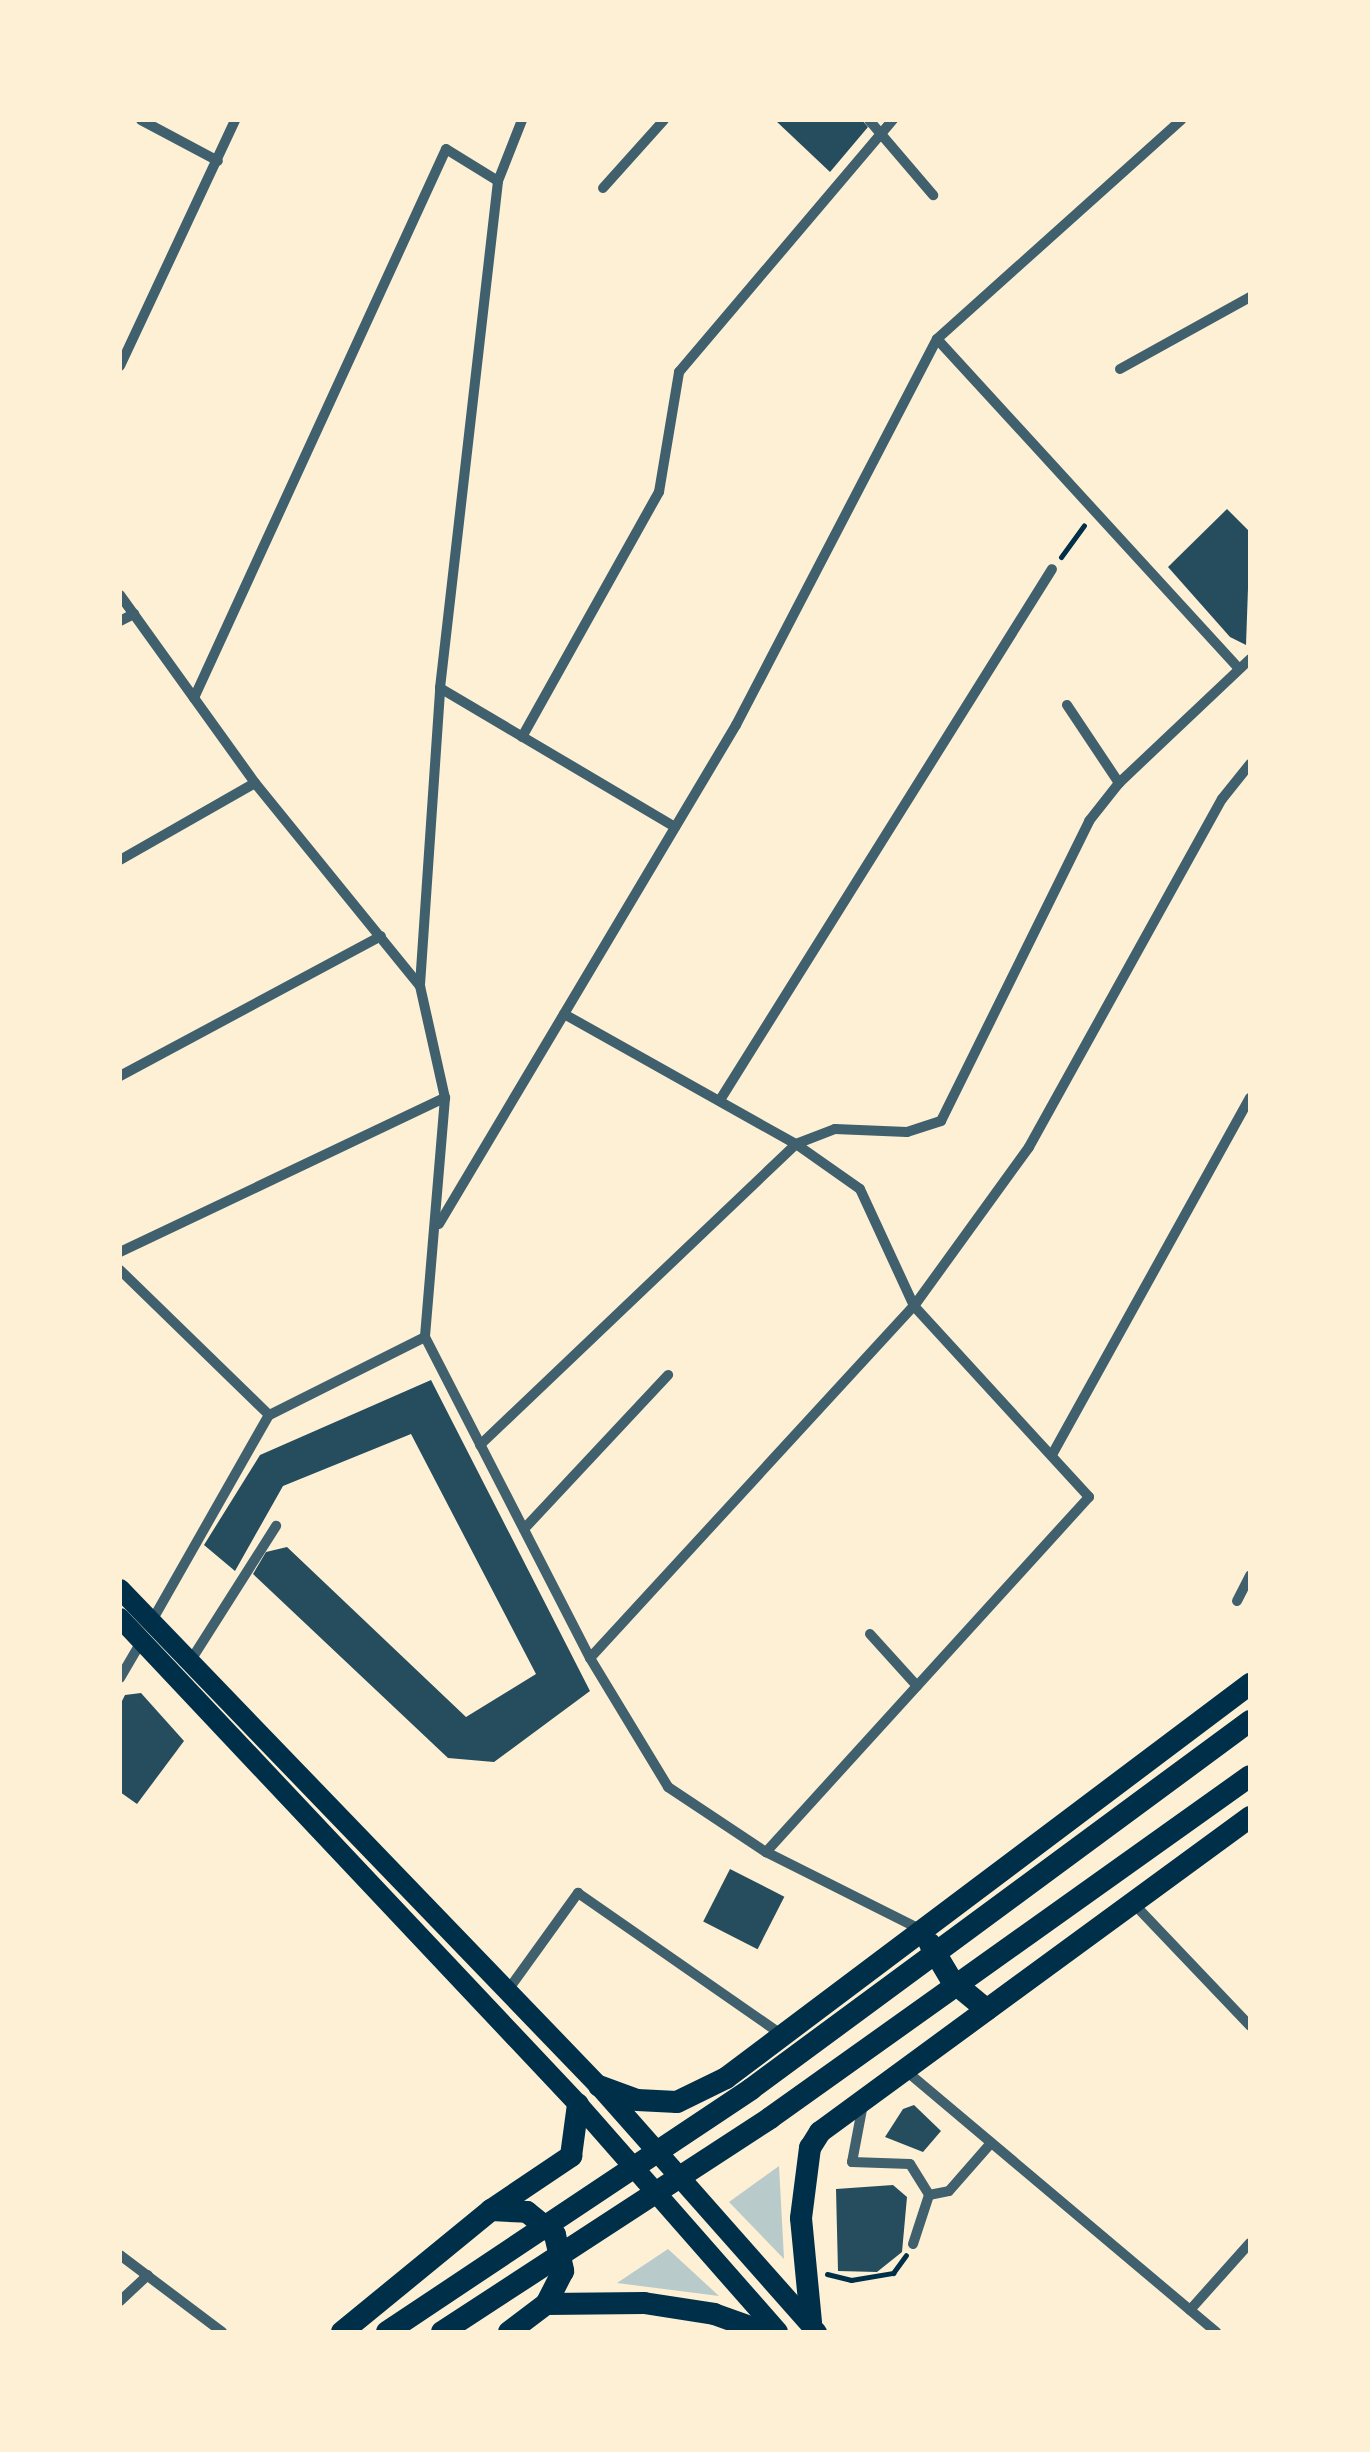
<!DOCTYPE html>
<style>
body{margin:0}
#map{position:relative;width:1370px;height:2452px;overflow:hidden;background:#fdf0d5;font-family:Raleway,sans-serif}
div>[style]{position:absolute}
.green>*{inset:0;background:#b9caca}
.building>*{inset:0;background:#264d5e;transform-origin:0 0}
.path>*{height:5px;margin:-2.5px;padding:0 2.5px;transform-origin:2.5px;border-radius:2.5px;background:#003049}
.minor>*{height:10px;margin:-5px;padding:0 5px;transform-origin:5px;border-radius:5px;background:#3f606c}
.secondary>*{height:20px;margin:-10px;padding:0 10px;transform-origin:10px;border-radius:10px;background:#003049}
.primary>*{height:22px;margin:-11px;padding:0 11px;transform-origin:11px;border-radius:11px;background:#003049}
span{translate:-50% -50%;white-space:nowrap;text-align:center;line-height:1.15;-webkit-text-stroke:8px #fdf0d5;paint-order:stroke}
.frame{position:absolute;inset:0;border:122px solid #fdf0d5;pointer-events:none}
</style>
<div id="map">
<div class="green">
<div style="clip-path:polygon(779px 2166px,784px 2259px,729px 2202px)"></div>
<div style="clip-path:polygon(668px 2249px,719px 2296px,617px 2283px)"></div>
</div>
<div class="building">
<div style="clip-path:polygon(775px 120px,862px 120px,868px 127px,830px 172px)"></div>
<div style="clip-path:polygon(1227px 509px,1250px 532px,1246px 645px,1230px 637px,1168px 567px)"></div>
<div style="clip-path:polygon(431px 1380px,590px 1691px,494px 1762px,448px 1758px,253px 1574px,266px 1552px,287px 1547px,466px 1717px,536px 1674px,411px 1434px,283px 1486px,235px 1571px,204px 1545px,260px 1455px)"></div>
<div style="clip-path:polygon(141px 1693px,184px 1741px,137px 1804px,120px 1792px,120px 1705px,125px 1695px)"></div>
<div style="left:730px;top:1869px;width:61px;height:59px;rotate:27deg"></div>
<div style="clip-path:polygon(914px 2105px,941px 2131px,923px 2152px,885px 2137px,903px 2109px)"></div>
<div style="clip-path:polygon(893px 2185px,907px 2197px,902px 2252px,877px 2272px,838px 2271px,836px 2189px)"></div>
</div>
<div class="path">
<div style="left:1061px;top:557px;width:39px;rotate:-54deg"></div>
<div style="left:827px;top:2274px;width:25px;rotate:14deg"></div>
<div style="left:851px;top:2280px;width:43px;rotate:-9.5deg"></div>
<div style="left:893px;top:2273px;width:22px;rotate:-54deg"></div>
</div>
<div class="minor">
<div style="left:141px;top:120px;width:87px;rotate:28deg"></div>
<div style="left:869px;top:120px;width:99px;rotate:49.5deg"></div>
<div style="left:603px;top:188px;width:91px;rotate:-48.1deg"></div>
<div style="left:937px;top:339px;width:445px;rotate:47.5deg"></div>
<div style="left:120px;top:366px;width:272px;rotate:-64.9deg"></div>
<div style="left:1120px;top:369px;width:149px;rotate:-29deg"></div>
<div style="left:120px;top:595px;width:231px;rotate:54.3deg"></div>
<div style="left:255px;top:783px;width:262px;rotate:50.9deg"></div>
<div style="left:420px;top:986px;width:115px;rotate:77.4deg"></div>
<div style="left:445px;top:1098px;width:240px;rotate:94.8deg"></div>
<div style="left:425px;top:1337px;width:174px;rotate:153.4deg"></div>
<div style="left:120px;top:621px;width:16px;rotate:-27deg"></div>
<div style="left:440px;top:688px;width:273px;rotate:30.6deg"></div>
<div style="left:194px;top:698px;width:604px;rotate:-65.34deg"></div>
<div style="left:446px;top:149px;width:61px;rotate:31.6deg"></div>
<div style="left:1067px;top:705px;width:94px;rotate:56.3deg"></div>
<div style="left:522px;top:737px;width:281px;rotate:-60.8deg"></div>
<div style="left:659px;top:492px;width:122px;rotate:-80.5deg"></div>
<div style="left:679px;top:372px;width:331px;rotate:-49.7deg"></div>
<div style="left:120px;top:860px;width:155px;rotate:-29.7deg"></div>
<div style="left:420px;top:985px;width:298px;rotate:-86.1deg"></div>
<div style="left:440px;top:688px;width:510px;rotate:-83.47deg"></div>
<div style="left:498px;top:181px;width:66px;rotate:-68.5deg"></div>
<div style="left:564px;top:1014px;width:266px;rotate:29.3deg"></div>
<div style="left:796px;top:1144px;width:78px;rotate:35.1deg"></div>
<div style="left:860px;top:1189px;width:129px;rotate:65.2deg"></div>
<div style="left:914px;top:1306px;width:259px;rotate:47.5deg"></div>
<div style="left:1089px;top:1497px;width:480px;rotate:132.3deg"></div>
<div style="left:120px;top:1076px;width:296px;rotate:-28.2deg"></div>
<div style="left:720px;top:1100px;width:626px;rotate:-57.98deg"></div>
<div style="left:439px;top:1224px;width:581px;rotate:-59.24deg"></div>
<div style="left:736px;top:725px;width:435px;rotate:-62.5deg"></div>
<div style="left:937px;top:339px;width:328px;rotate:-41.9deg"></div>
<div style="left:120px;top:1252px;width:360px;rotate:-25.4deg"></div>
<div style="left:120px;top:1270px;width:208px;rotate:44.2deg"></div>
<div style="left:425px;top:1337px;width:361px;rotate:62.8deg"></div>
<div style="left:590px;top:1658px;width:151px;rotate:58.8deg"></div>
<div style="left:668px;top:1787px;width:118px;rotate:33.6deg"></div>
<div style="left:766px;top:1852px;width:174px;rotate:26.6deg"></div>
<div style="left:480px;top:1445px;width:436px;rotate:-43.6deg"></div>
<div style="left:796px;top:1144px;width:42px;rotate:-21deg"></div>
<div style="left:835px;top:1129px;width:72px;rotate:2.4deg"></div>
<div style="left:907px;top:1132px;width:36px;rotate:-18deg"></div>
<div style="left:941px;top:1121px;width:335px;rotate:-63.7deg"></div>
<div style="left:1089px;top:821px;width:48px;rotate:-51.7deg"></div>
<div style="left:1119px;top:783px;width:180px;rotate:-43.4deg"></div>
<div style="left:1053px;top:1453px;width:406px;rotate:-61deg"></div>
<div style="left:524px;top:1529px;width:211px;rotate:-46.9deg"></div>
<div style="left:1237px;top:1601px;width:29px;rotate:-63deg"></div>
<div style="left:153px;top:1619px;width:235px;rotate:-60.4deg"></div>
<div style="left:870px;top:1634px;width:70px;rotate:47.9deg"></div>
<div style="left:590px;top:1658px;width:478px;rotate:-47.4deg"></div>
<div style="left:914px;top:1306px;width:196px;rotate:-54.1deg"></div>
<div style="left:1029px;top:1147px;width:398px;rotate:-61deg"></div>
<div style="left:1222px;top:799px;width:45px;rotate:-51.3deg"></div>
<div style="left:191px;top:1660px;width:159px;rotate:-57.6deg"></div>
<div style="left:120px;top:1678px;width:42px;rotate:-59.7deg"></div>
<div style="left:1134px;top:1904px;width:168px;rotate:46.4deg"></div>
<div style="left:508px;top:1990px;width:120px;rotate:-54.2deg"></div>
<div style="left:578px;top:1893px;width:249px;rotate:34.8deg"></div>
<div style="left:905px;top:2070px;width:407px;rotate:40.1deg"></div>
<div style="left:863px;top:2104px;width:59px;rotate:100.7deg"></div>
<div style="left:852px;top:2162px;width:58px;rotate:2deg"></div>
<div style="left:910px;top:2164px;width:36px;rotate:58deg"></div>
<div style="left:913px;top:2244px;width:52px;rotate:-71.9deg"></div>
<div style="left:929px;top:2195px;width:20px;rotate:-11deg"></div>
<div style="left:949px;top:2191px;width:64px;rotate:-48.8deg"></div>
<div style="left:120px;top:2255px;width:128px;rotate:37deg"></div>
<div style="left:120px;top:2301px;width:38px;rotate:-43deg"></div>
<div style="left:1190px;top:2310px;width:90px;rotate:-48.2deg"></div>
</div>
<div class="secondary">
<div style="left:120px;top:1589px;width:690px;rotate:46.06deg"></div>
<div style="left:599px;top:2086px;width:329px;rotate:48.5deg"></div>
<div style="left:120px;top:1618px;width:668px;rotate:46.7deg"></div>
<div style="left:578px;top:2104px;width:303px;rotate:48.7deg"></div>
</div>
<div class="primary">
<div style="left:930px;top:1944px;width:43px;rotate:59.3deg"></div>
<div style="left:952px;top:1981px;width:45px;rotate:39.6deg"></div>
<div style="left:599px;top:2086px;width:40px;rotate:20.2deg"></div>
<div style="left:637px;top:2100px;width:40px;rotate:2.9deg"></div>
<div style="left:677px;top:2102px;width:55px;rotate:-26.1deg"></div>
<div style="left:726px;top:2078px;width:656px;rotate:-36.94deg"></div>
<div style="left:491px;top:2210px;width:36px;rotate:3deg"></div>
<div style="left:527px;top:2212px;width:36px;rotate:39deg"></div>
<div style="left:555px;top:2235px;width:37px;rotate:77deg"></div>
<div style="left:563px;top:2271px;width:37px;rotate:117deg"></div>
<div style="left:811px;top:2322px;width:104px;rotate:-95.5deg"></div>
<div style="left:801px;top:2218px;width:71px;rotate:-82.7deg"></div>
<div style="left:810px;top:2148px;width:19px;rotate:-58deg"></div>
<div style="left:820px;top:2132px;width:533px;rotate:-36.22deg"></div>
<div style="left:342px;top:2332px;width:193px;rotate:-39.3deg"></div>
<div style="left:491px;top:2210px;width:97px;rotate:-34deg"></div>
<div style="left:571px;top:2156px;width:52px;rotate:-82.3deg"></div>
<div style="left:387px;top:2332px;width:438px;rotate:-33.7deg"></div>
<div style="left:751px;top:2089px;width:620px;rotate:-36.41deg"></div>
<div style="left:442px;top:2332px;width:392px;rotate:-33.1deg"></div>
<div style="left:770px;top:2118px;width:589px;rotate:-35.47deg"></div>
<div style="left:509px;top:2332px;width:46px;rotate:-37.1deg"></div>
<div style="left:546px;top:2304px;width:98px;rotate:-0.6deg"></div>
<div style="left:644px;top:2303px;width:71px;rotate:8.9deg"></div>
<div style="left:714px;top:2314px;width:53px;rotate:19.8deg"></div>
</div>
<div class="frame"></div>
</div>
